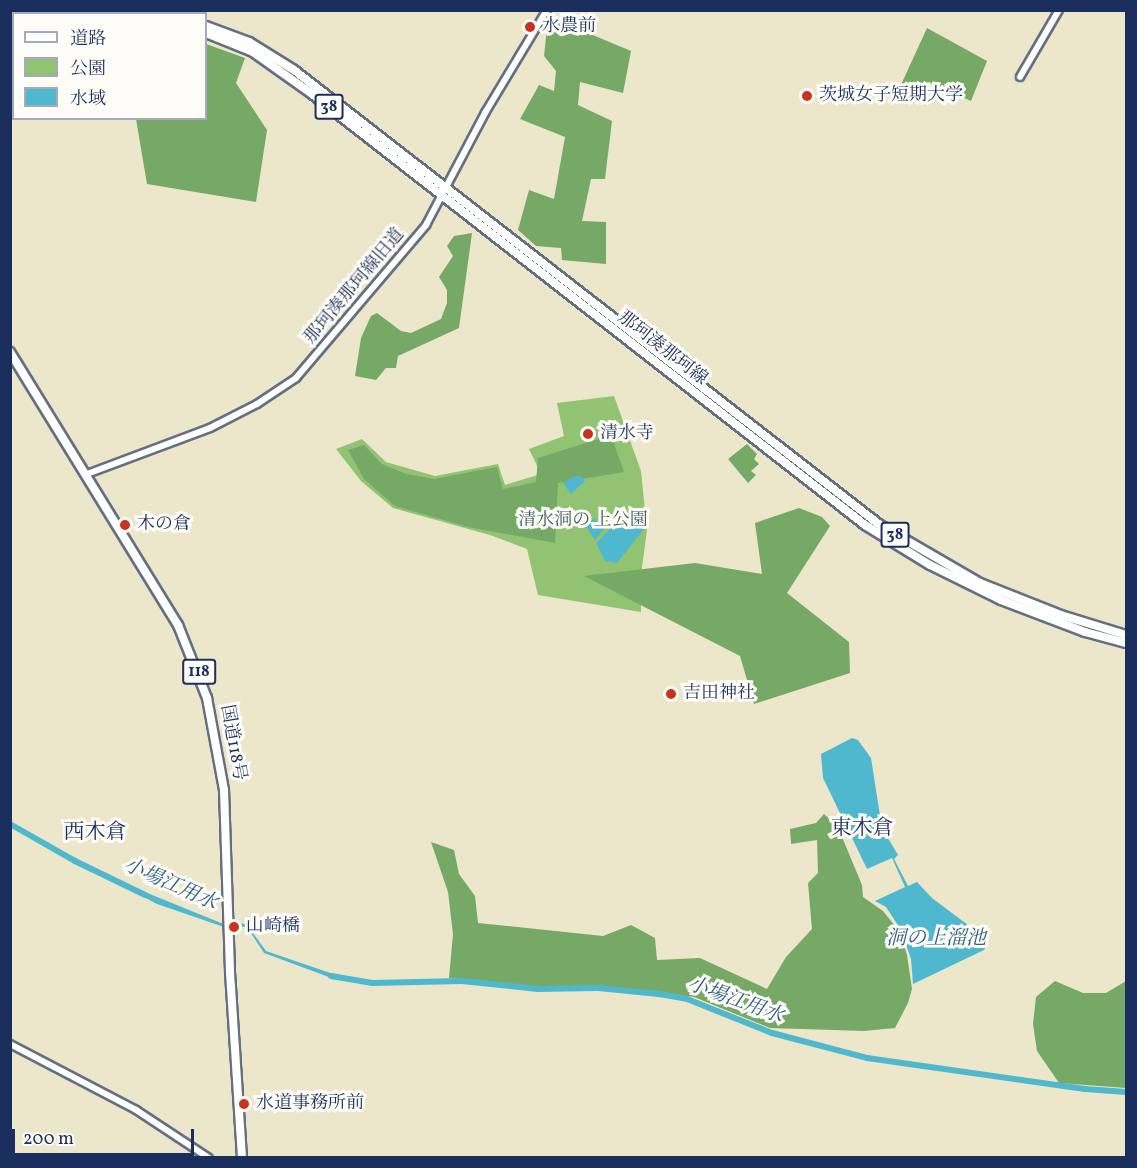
<!DOCTYPE html>
<meta charset="utf-8">
<style>
body{margin:0}
#map{position:relative;width:1137px;height:1168px;overflow:hidden;background:#ece7ca;font-family:Vollkorn,"Noto Serif JP",serif}
div>[style]{position:absolute}
.green>*{inset:0;background:#92c373}
.forest>*{inset:0;background:#75a965}
.water>*{inset:0;background:#50b8ce}
.canal>*{height:6px;margin:-3px;padding:0 3px;transform-origin:3px;border-radius:3px;background:#50b8ce}
.roads{filter:drop-shadow(2px 0 #646f84) drop-shadow(-2px 0 #646f84) drop-shadow(0 2px #646f84) drop-shadow(0 -2px #646f84)}
.tertiary>*{height:6px;margin:-3px;padding:0 3px;transform-origin:3px;border-radius:3px;background:#fff}
.primary>*{height:8px;margin:-4px;padding:0 4px;transform-origin:4px;border-radius:4px;background:#fff}
.trunk>*{height:8px;margin:-4px;padding:0 4px;transform-origin:4px;border-radius:4px;background:#fff}
.dots>*{width:16px;height:16px;translate:-50% -50%;box-sizing:border-box;border:3px solid #fdfcf7;border-radius:50%}
span{translate:-50% -50%;white-space:nowrap;text-align:center;line-height:1.15;-webkit-text-stroke:6px #fdfcf7;paint-order:stroke}
.shield-label span{padding:2px 4px;background:#fdfcf7;border:2px solid;border-radius:4px;-webkit-text-stroke-width:0}
.shield-label{font-size:16px;color:#1b2f5e;font-weight:700}
.poi-label{font-size:18px;color:#1b2f5e}
.left{translate:0 -50%;text-align:left}
.street-label{font-size:18px;color:#1b2f5e}
.park-label{font-size:18px;color:#3f5b64}
.water-label{font-size:20px;color:#2e5f85;font-style:italic}
.quarter-label{font-size:21px;color:#1b2f5e}
.frame{position:absolute;inset:0;border:12px solid #1b2f5e;pointer-events:none}
.legend{position:absolute;left:12px;top:12px;width:195px;height:108px;box-sizing:border-box;background:#fdfcf7;border:2px solid #a3aaba;margin:0;padding:8px 10px;list-style:none;font-size:18px;color:#1b2f5e}
.legend li{display:flex;align-items:center;gap:12px;height:30px}
.legend b{width:30px;border:2px solid #a3aaba}
.scale{position:absolute;left:12px;top:1129px;width:182px;height:27px;box-sizing:border-box;border:3px solid #1b2f5e;border-top:0;padding-left:8px;font-size:18px;line-height:21px;white-space:nowrap;color:#1b2f5e;-webkit-text-stroke:4px #fdfcf7;paint-order:stroke}
</style>
<div id="map">
<div class="green">
<div style="clip-path:polygon(614px 396px,641px 471px,647px 530px,641px 575px,641px 612px,538px 595px,527px 549px,490px 535px,393px 508px,361px 481px,336px 449px,362px 439px,386px 462px,435px 476px,498px 464px,505px 485px,541px 474px,529px 449px,564px 436px,557px 403px)"></div>
</div>
<div class="forest">
<div style="clip-path:polygon(557px 20px,631px 51px,623px 93px,580px 82px,578px 105px,612px 121px,605px 179px,591px 179px,582px 221px,606px 222px,606px 264px,562px 260px,561px 248px,536px 246px,518px 230px,529px 190px,554px 199px,565px 137px,520px 119px,539px 85px,554px 91px,556px 71px,544px 56px,547px 28px)"></div>
<div style="clip-path:polygon(927px 28px,987px 61px,971px 101px,929px 82px,900px 87px)"></div>
<div style="clip-path:polygon(206px 44px,245px 58px,236px 83px,267px 130px,256px 202px,147px 184px,136px 119px,206px 118px)"></div>
<div style="clip-path:polygon(472px 233px,459px 328px,398px 356px,396px 368px,386px 368px,376px 380px,355px 376px,361px 338px,371px 316px,377px 313px,401px 331px,411px 333px,441px 319px,447px 303px,447px 290px,439px 277px,453px 256px,447px 246px,454px 236px)"></div>
<div style="clip-path:polygon(611px 435px,624px 472px,558px 483px,555px 543px,468px 527px,395px 506px,364px 479px,348px 450px,364px 445px,382px 464px,406px 474px,434px 479px,497px 467px,503px 489px,536px 482px,538px 458px)"></div>
<div style="clip-path:polygon(747px 444px,757px 454px,754px 459px,759px 464px,751px 471px,756px 475px,748px 483px,728px 459px)"></div>
<div style="clip-path:polygon(799px 508px,822px 517px,830px 526px,787px 593px,849px 642px,850px 673px,754px 704px,740px 656px,584px 576px,695px 563px,762px 574px,755px 523px)"></div>
<div style="clip-path:polygon(824px 814px,837px 825px,862px 885px,863px 897px,883px 911px,899px 931px,907px 955px,912px 989px,908px 1003px,895px 1028px,864px 1031px,770px 1028px,694px 997px,602px 987px,536px 988px,449px 978px,453px 934px,448px 892px,431px 842px,454px 850px,459px 874px,475px 896px,478px 923px,603px 936px,631px 925px,655px 938px,657px 960px,700px 958px,767px 989px,786px 957px,812px 929px,808px 883px,818px 873px,817px 840px,791px 844px,790px 829px,816px 823px)"></div>
<div style="clip-path:polygon(1055px 981px,1083px 993px,1106px 993px,1126px 981px,1126px 1088px,1059px 1083px,1037px 1051px,1033px 1024px,1036px 997px)"></div>
</div>
<div class="water">
<div style="clip-path:polygon(581px 476px,585px 481px,571px 494px,563px 483px,572px 477px)"></div>
<div style="clip-path:polygon(624px 510px,641px 520px,644px 529px,617px 563px,605px 561px,596px 543px,611px 528px)"></div>
<div style="clip-path:polygon(594px 518px,604px 529px,595px 540px,586px 526px)"></div>
<div style="clip-path:polygon(852px 738px,858px 740px,871px 758px,882px 828px,898px 855px,894px 859px,908px 886px,917px 882px,932px 898px,988px 940px,984px 950px,913px 984px,911px 959px,901px 930px,886px 907px,875px 901px,905px 887px,892px 858px,867px 869px,823px 778px,821px 754px)"></div>
<div style="clip-path:polygon(140px 890px,221px 923px,238px 922px,247px 925px,266px 951px,339px 976px,337px 980px,264px 953px,247px 927px,221px 926px,157px 904px,138px 894px)"></div>
</div>
<div class="canal">
<div style="left:10px;top:824px;width:75px;rotate:29.6deg"></div>
<div style="left:75px;top:861px;width:78px;rotate:25.9deg"></div>
<div style="left:331px;top:976px;width:42px;rotate:9.7deg"></div>
<div style="left:372px;top:983px;width:90px;rotate:-1.3deg"></div>
<div style="left:462px;top:981px;width:76px;rotate:6deg"></div>
<div style="left:538px;top:989px;width:60px;rotate:-1deg"></div>
<div style="left:598px;top:988px;width:61px;rotate:5.6deg"></div>
<div style="left:659px;top:994px;width:28px;rotate:10deg"></div>
<div style="left:687px;top:999px;width:92px;rotate:21.8deg"></div>
<div style="left:772px;top:1033px;width:98px;rotate:14.7deg"></div>
<div style="left:867px;top:1058px;width:220px;rotate:8.1deg"></div>
<div style="left:1085px;top:1089px;width:41px;rotate:4.2deg"></div>
</div>
<div class="roads">
<div class="tertiary">
<div style="left:1020px;top:77px;width:78px;rotate:-59.8deg"></div>
<div style="left:87px;top:474px;width:131px;rotate:-20.5deg"></div>
<div style="left:210px;top:428px;width:53px;rotate:-27.1deg"></div>
<div style="left:257px;top:404px;width:47px;rotate:-33.7deg"></div>
<div style="left:296px;top:378px;width:201px;rotate:-49.6deg"></div>
<div style="left:426px;top:225px;width:127px;rotate:-62.2deg"></div>
<div style="left:485px;top:113px;width:120px;rotate:-59deg"></div>
<div style="left:10px;top:1044px;width:142px;rotate:27.6deg"></div>
<div style="left:136px;top:1110px;width:87px;rotate:33.3deg"></div>
</div>
<div class="primary">
<div style="left:206px;top:26px;width:46px;rotate:20.4deg"></div>
<div style="left:249px;top:42px;width:53px;rotate:31.9deg"></div>
<div style="left:294px;top:70px;width:742px;rotate:37.83deg"></div>
<div style="left:880px;top:525px;width:116px;rotate:30.1deg"></div>
<div style="left:980px;top:583px;width:87px;rotate:21.6deg"></div>
<div style="left:1061px;top:615px;width:68px;rotate:17.1deg"></div>
<div style="left:206px;top:33px;width:51px;rotate:22deg"></div>
<div style="left:253px;top:52px;width:72px;rotate:35.4deg"></div>
<div style="left:312px;top:94px;width:701px;rotate:37.93deg"></div>
<div style="left:865px;top:525px;width:76px;rotate:31.6deg"></div>
<div style="left:930px;top:565px;width:79px;rotate:26.2deg"></div>
<div style="left:1001px;top:600px;width:90px;rotate:20.9deg"></div>
<div style="left:1085px;top:632px;width:42px;rotate:15deg"></div>
<div style="left:10px;top:60px;width:4px;rotate:-27deg"></div>
<div style="left:10px;top:72px;width:5px;rotate:-37deg"></div>
</div>
<div class="trunk">
<div style="left:10px;top:352px;width:321px;rotate:58.4deg"></div>
<div style="left:178px;top:625px;width:79px;rotate:68.3deg"></div>
<div style="left:207px;top:698px;width:94px;rotate:79.5deg"></div>
<div style="left:224px;top:790px;width:182px;rotate:88.1deg"></div>
<div style="left:230px;top:972px;width:186px;rotate:86.3deg"></div>
</div>
</div>
<div class="dots">
<div style="left:530px;top:27px;background:#c8321e"></div>
<div style="left:807px;top:96px;background:#c8321e"></div>
<div style="left:588px;top:434px;background:#c8321e"></div>
<div style="left:125px;top:525px;background:#c8321e"></div>
<div style="left:671px;top:694px;background:#c8321e"></div>
<div style="left:234px;top:927px;background:#c8321e"></div>
<div style="left:244px;top:1104px;background:#c8321e"></div>
</div>
<div class="shield-label">
<span style="left:329px;top:107px">38</span>
<span style="left:895px;top:535px">38</span>
<span style="left:199px;top:672px">118</span>
</div>
<div class="poi-label">
<span class="left" style="left:542px;top:27px">水農前</span>
<span class="left" style="left:819px;top:96px">茨城女子短期大学</span>
<span class="left" style="left:600px;top:434px">清水寺</span>
<span class="left" style="left:137px;top:525px">木の倉</span>
<span class="left" style="left:683px;top:694px">吉田神社</span>
<span class="left" style="left:246px;top:927px">山崎橋</span>
<span class="left" style="left:256px;top:1104px">水道事務所前</span>
</div>
<div class="street-label">
<span style="left:355px;top:287px;rotate:-50deg">那珂湊那珂線旧道</span>
<span style="left:662px;top:349px;rotate:38deg">那珂湊那珂線</span>
<span style="left:232px;top:743px;rotate:80deg">国道118号</span>
</div>
<div class="park-label">
<span style="left:583px;top:521px">清水洞の 上公園</span>
</div>
<div class="water-label">
<span style="left:170px;top:885px;rotate:24deg">小場江用水</span>
<span style="left:936px;top:939px">洞の上溜池</span>
<span style="left:735px;top:1001px;rotate:20deg">小場江用水</span>
</div>
<div class="quarter-label">
<span style="left:862px;top:829px">東木倉</span>
<span style="left:95px;top:833px">西木倉</span>
</div>
<div class="frame"></div>
<ul class="legend">
<li><b style="height:8px;background:#fff"></b>道路</li>
<li><b style="height:16px;background:#92c373"></b>公園</li>
<li><b style="height:16px;background:#50b8ce"></b>水域</li>
</ul>
<div class="scale">200 m</div>
</div>
